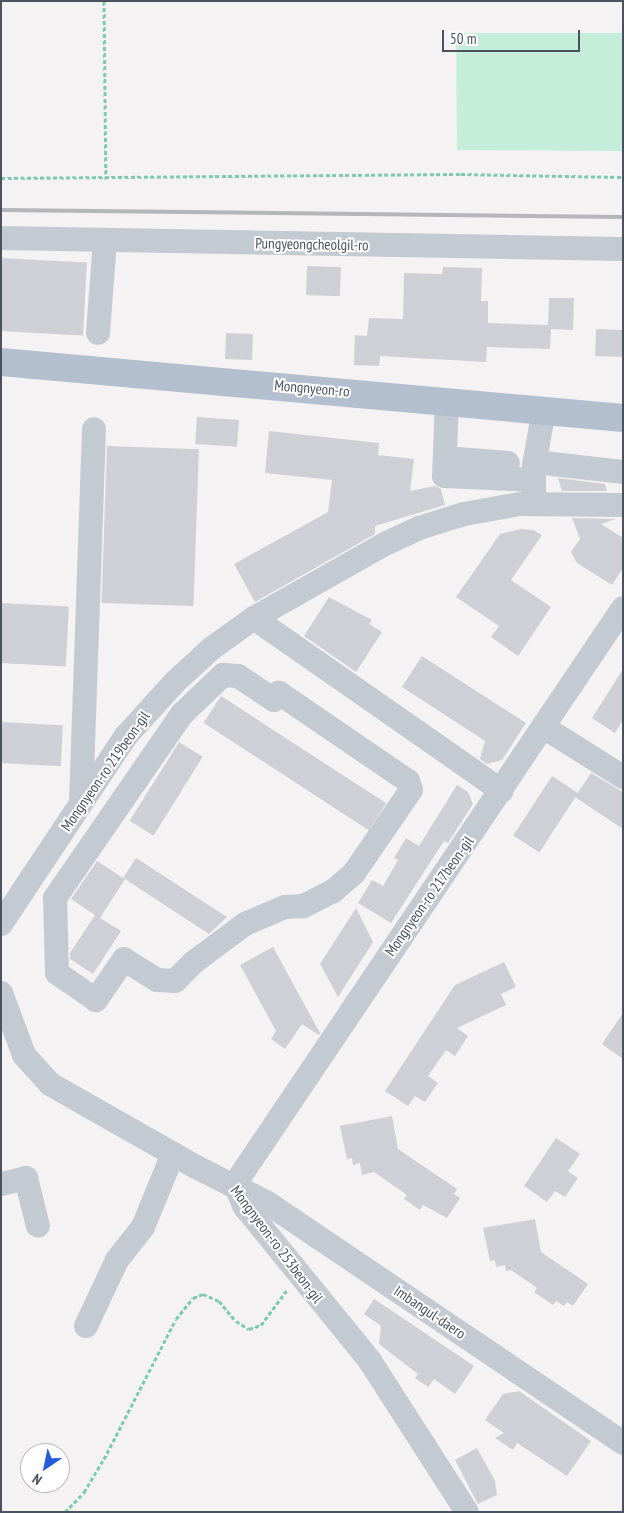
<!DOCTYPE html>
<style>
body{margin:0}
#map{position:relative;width:624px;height:1513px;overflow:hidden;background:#f4f2f2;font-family:"PT Sans Narrow",sans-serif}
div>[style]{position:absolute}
.green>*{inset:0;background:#c4eeda}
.building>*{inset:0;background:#cfd0d6;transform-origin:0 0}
.path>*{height:3px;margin-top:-1.5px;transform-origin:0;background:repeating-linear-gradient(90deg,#7dcbaf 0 4px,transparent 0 6.5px)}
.minor>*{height:24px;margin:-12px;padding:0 12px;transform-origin:12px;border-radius:12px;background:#c4cad2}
.major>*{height:28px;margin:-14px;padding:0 14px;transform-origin:14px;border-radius:14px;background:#b3becf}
.rail>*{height:4px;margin:-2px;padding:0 2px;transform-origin:2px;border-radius:2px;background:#b4b6bc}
span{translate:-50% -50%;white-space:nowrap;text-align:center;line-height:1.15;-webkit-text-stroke:4px #fff;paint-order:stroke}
.street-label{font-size:15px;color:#4a525f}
.frame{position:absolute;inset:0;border:2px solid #4a525f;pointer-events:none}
.north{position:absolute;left:20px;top:1443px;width:50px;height:50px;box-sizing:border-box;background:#fff;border:1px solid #b7babf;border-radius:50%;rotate:214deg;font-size:14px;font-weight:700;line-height:20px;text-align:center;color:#4a525f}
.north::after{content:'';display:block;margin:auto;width:18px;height:22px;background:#245cdc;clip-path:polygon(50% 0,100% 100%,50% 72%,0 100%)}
.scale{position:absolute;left:442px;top:30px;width:138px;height:22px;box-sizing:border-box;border:2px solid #4a525f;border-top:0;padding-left:6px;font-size:15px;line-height:18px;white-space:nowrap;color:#4a525f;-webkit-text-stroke:4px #fff;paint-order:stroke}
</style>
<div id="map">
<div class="green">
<div style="clip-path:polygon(623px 30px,623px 151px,457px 150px,456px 33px,621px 33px)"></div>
</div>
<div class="building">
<div style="left:1px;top:258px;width:86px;height:73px;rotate:3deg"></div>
<div style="left:307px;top:266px;width:34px;height:29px;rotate:2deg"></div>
<div style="clip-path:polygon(443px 267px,482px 268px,481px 301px,488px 301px,488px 323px,548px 325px,549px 298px,574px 298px,573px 330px,551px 329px,550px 349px,487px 347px,486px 362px,380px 356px,379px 366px,354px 365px,355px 335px,367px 336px,369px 318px,403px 319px,404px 273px,442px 274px)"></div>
<div style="left:596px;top:329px;width:27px;height:27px;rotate:2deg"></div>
<div style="left:226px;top:333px;width:27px;height:26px;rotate:2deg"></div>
<div style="left:197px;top:417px;width:42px;height:27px;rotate:4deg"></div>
<div style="clip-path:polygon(269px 431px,379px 443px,378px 455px,414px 459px,410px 491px,435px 486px,441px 489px,445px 505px,375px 526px,375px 534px,255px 602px,234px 564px,328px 512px,332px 480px,265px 473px)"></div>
<div style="left:107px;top:446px;width:92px;height:157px;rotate:2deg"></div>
<div style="clip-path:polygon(558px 478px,605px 484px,607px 491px,562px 491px)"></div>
<div style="clip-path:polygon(572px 518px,616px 519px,601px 524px,623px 538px,623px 568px,612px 585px,577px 563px,571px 552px,580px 539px)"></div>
<div style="clip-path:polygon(521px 529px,533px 530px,542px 535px,511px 580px,551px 607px,518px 656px,491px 637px,499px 626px,456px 597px,500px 534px)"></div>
<div style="clip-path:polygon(329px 597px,372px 620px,369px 624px,382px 632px,356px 672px,304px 636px)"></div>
<div style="left:1px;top:603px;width:68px;height:60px;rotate:3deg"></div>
<div style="clip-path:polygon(422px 656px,526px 723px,502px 760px,487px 764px,480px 759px,485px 741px,402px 687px)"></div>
<div style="clip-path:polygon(623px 669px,623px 720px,615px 733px,592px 718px)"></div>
<div style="left:221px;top:696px;width:197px;height:32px;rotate:33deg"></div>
<div style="left:1px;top:722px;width:62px;height:41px;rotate:3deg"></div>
<div style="left:179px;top:742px;width:28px;height:93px;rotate:32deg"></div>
<div style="clip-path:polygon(591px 773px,623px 792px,623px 829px,575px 797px)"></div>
<div style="left:552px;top:776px;width:31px;height:71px;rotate:33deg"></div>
<div style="clip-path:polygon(457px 785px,468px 792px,473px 804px,448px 843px,444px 841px,391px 923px,358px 903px,372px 880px,383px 886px,398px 860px,394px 858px,406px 838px,419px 846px)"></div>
<div style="clip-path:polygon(136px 858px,227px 917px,209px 934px,125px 879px,100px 918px,121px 931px,93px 974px,70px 959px,70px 953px,95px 915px,71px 899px,97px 861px,123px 878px)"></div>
<div style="clip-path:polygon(356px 908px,373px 942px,338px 997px,320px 964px)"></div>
<div style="clip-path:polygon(273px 947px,320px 1033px,319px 1035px,302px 1024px,285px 1049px,271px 1039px,276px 1031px,240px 965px)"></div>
<div style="clip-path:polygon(504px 962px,516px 987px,501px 994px,506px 1005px,457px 1028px,468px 1036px,455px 1056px,446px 1050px,428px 1076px,438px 1083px,425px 1102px,415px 1096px,408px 1106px,385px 1091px,455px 985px)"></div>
<div style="clip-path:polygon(623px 1013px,623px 1059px,602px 1044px)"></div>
<div style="clip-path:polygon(392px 1116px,398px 1149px,457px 1189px,454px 1194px,460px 1198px,447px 1218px,423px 1205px,420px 1210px,404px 1199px,407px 1195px,374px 1172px,362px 1175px,360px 1163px,353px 1165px,352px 1158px,347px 1159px,340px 1126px)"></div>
<div style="clip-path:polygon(556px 1138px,580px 1154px,568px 1171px,578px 1178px,565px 1197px,555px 1191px,547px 1202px,524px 1186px)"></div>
<div style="clip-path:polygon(535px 1219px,541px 1252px,588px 1284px,573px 1306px,567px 1302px,564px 1306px,556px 1301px,553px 1305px,534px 1292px,537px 1288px,511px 1270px,506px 1271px,505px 1265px,496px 1267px,495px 1260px,490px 1261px,483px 1228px)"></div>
<div style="clip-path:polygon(374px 1299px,474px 1366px,455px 1394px,434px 1379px,428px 1387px,415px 1378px,418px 1374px,379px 1344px,381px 1326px,364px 1314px)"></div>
<div style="clip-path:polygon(519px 1391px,591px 1441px,567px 1476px,517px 1443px,513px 1450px,495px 1438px,504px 1433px,485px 1420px,503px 1394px)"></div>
<div style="clip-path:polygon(477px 1448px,495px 1481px,497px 1495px,478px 1504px,455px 1460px)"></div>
</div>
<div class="path">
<div style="left:104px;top:1px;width:178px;rotate:89.4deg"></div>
<div style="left:1px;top:178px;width:460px;rotate:-0.5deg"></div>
<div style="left:461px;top:174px;width:162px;rotate:1.1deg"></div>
<div style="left:65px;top:1512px;width:28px;rotate:-46deg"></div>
<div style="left:84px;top:1492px;width:39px;rotate:-59deg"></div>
<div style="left:104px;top:1459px;width:157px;rotate:-62.8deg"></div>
<div style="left:176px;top:1319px;width:27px;rotate:-51deg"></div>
<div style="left:193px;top:1298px;width:11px;rotate:-22deg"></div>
<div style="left:203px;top:1294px;width:17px;rotate:24deg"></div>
<div style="left:219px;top:1301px;width:26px;rotate:50deg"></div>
<div style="left:236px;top:1321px;width:15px;rotate:32deg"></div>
<div style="left:249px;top:1329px;width:13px;rotate:-18deg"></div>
<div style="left:261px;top:1325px;width:44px;rotate:-53.4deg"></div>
</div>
<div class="minor">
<div style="left:1px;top:238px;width:622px;rotate:1.01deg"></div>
<div style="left:98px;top:333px;width:93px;rotate:-85.7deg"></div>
<div style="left:447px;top:401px;width:75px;rotate:92.3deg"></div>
<div style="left:444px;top:476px;width:90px;rotate:2.5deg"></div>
<div style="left:445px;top:458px;width:63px;rotate:4.5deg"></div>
<div style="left:535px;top:462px;width:89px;rotate:6.5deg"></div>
<div style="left:534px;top:495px;width:30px;rotate:-90deg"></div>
<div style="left:534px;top:465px;width:56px;rotate:-79.7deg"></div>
<div style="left:254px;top:618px;width:302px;rotate:34.9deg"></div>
<div style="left:223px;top:675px;width:15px;rotate:4deg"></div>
<div style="left:238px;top:676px;width:43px;rotate:33.7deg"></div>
<div style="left:274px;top:700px;width:9px;rotate:-54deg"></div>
<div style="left:279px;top:693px;width:156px;rotate:34.3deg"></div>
<div style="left:408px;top:781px;width:9px;rotate:72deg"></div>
<div style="left:411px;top:790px;width:101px;rotate:124.5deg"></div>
<div style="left:354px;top:873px;width:28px;rotate:139deg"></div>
<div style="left:333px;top:891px;width:34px;rotate:153deg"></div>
<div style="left:303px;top:906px;width:18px;rotate:177deg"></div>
<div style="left:285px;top:907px;width:43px;rotate:157deg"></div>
<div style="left:245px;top:924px;width:64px;rotate:143.3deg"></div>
<div style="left:194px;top:962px;width:27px;rotate:135deg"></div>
<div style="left:175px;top:981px;width:18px;rotate:-177deg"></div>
<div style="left:157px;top:980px;width:39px;rotate:-148deg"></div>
<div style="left:124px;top:959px;width:50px;rotate:124.3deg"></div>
<div style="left:96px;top:1000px;width:47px;rotate:-145.3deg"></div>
<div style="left:57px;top:973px;width:75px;rotate:-91.5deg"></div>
<div style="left:55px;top:898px;width:224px;rotate:-55.4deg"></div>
<div style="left:182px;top:714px;width:57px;rotate:-43.6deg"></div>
<div style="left:545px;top:728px;width:92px;rotate:32.1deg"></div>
<div style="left:81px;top:802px;width:373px;rotate:-88deg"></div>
<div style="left:1px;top:924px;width:226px;rotate:-56.4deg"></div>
<div style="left:126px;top:736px;width:73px;rotate:-47.8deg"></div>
<div style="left:175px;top:682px;width:50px;rotate:-42.6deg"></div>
<div style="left:212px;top:648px;width:52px;rotate:-35.5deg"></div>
<div style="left:254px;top:618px;width:150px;rotate:-29.5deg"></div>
<div style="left:385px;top:544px;width:38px;rotate:-25deg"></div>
<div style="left:419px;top:528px;width:47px;rotate:-17.3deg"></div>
<div style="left:464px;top:514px;width:57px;rotate:-10.1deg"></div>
<div style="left:520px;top:504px;width:103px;rotate:0.6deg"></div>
<div style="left:1px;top:993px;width:66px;rotate:69.6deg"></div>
<div style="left:24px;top:1055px;width:39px;rotate:48deg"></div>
<div style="left:50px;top:1084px;width:168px;rotate:29.6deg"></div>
<div style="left:196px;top:1167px;width:78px;rotate:26.6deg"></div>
<div style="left:266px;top:1202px;width:431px;rotate:34deg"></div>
<div style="left:1px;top:1184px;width:26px;rotate:-13deg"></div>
<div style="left:26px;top:1178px;width:49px;rotate:76deg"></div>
<div style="left:235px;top:1184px;width:694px;rotate:-56.04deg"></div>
<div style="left:235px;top:1184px;width:25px;rotate:67deg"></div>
<div style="left:245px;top:1207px;width:198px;rotate:50.9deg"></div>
<div style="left:370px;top:1361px;width:179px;rotate:57.3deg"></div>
<div style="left:86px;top:1326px;width:73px;rotate:-64.8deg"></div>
<div style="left:117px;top:1260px;width:42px;rotate:-51.8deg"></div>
<div style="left:143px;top:1227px;width:79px;rotate:-67.7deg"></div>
</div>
<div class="major">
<div style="left:1px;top:362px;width:625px;rotate:5.14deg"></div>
</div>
<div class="rail">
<div style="left:1px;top:210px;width:622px;rotate:0.64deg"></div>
</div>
<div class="street-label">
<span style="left:312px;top:244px;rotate:1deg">Pungyeongcheolgil-ro</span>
<span style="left:312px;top:388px;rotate:5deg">Mongnyeon-ro</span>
<span style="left:105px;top:771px;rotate:-55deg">Mongnyeon-ro 219beon-gil</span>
<span style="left:429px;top:896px;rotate:-55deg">Mongnyeon-ro 217beon-gil</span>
<span style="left:277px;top:1244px;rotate:53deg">Mongnyeon-ro 253beon-gil</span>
<span style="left:430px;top:1312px;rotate:34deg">Imbangul-daero</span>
</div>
<div class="frame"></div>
<div class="north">N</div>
<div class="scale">50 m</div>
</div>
